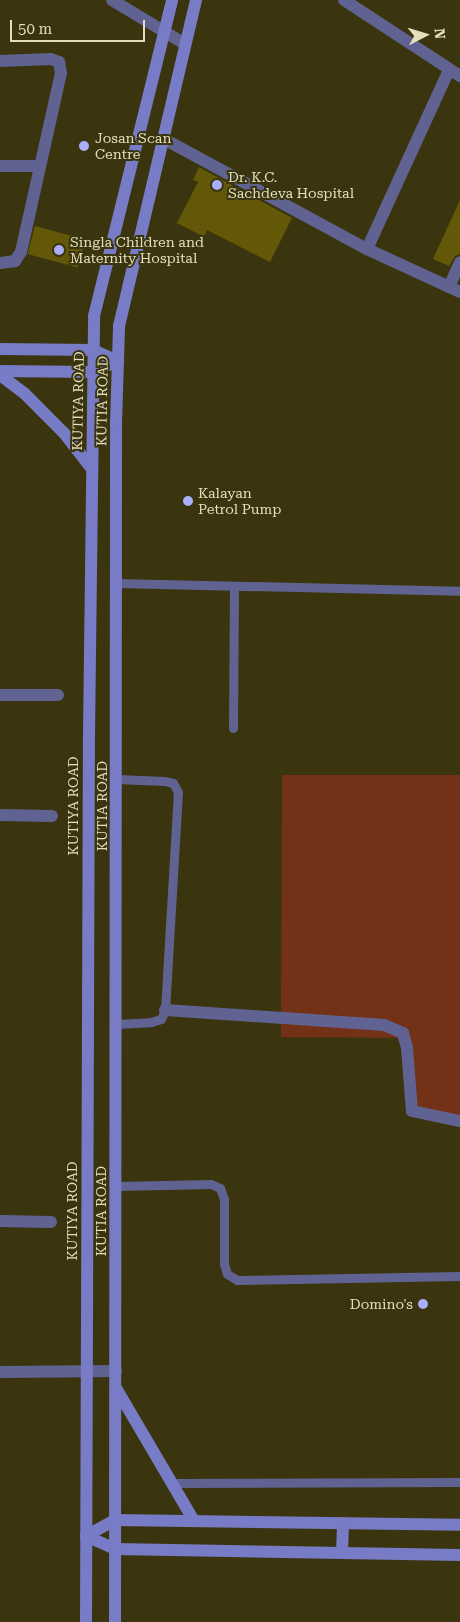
<!DOCTYPE html>
<style>
body{margin:0}
#map{position:relative;width:460px;height:1622px;overflow:hidden;background:#3a350f;font-family:"Roboto Serif",serif}
div>[style]{position:absolute}
.green>*{inset:0;background:#733117}
.building>*{inset:0;background:#625807;transform-origin:0 0}
.lane>*{height:9px;margin:-4.5px;padding:0 4.5px;transform-origin:4.5px;border-radius:4.5px;background:#606392}
.street>*{height:12px;margin:-6px;padding:0 6px;transform-origin:6px;border-radius:6px;background:#606392}
.secondary>*{height:12px;margin:-6px;padding:0 6px;transform-origin:6px;border-radius:6px;background:#787bc6}
.dots>*{width:14px;height:14px;translate:-50% -50%;box-sizing:border-box;border:2px solid #3a350f;border-radius:50%}
span{translate:-50% -50%;white-space:nowrap;text-align:center;line-height:1.15;-webkit-text-stroke:4px #3a350f;paint-order:stroke}
.poi-label{font-size:14px;color:#e3debc}
.left{translate:0 -50%;text-align:left}
.right{translate:-100% -50%;text-align:right}
.street-label{font-size:14px;color:#e3debc}
.north{position:absolute;left:400px;top:10px;width:50px;height:50px;-webkit-text-stroke:4px #3a350f;paint-order:stroke;rotate:85deg;font-size:14px;font-weight:700;line-height:20px;text-align:center;color:#e3debc}
.north::after{content:'';display:block;margin:auto;width:18px;height:22px;background:#e3debc;clip-path:polygon(50% 0,100% 100%,50% 72%,0 100%)}
.scale{position:absolute;left:10px;top:20px;width:135px;height:22px;box-sizing:border-box;border:2px solid #e3debc;border-top:0;padding-left:6px;font-size:15px;line-height:18px;white-space:nowrap;color:#e3debc;-webkit-text-stroke:4px #3a350f;paint-order:stroke}
</style>
<div id="map">
<div class="green">
<div style="clip-path:polygon(282px 775px,460px 775px,460px 1115px,406px 1114px,406px 1038px,281px 1037px)"></div>
</div>
<div class="building">
<div style="clip-path:polygon(199px 167px,292px 218px,270px 262px,207px 230px,204px 237px,177px 223px,198px 182px,193px 180px)"></div>
<div style="clip-path:polygon(460px 200px,460px 254px,455px 256px,449px 266px,433px 259px)"></div>
<div style="left:35px;top:226px;width:52px;height:29px;rotate:15deg"></div>
</div>
<div class="lane">
<div style="left:117px;top:583px;width:343px;rotate:1.3deg"></div>
<div style="left:233px;top:728px;width:142px;rotate:-89.6deg"></div>
<div style="left:116px;top:1024px;width:35px;rotate:-3deg"></div>
<div style="left:151px;top:1022px;width:10px;rotate:-17deg"></div>
<div style="left:161px;top:1019px;width:10px;rotate:-66deg"></div>
<div style="left:165px;top:1010px;width:218px;rotate:-86.6deg"></div>
<div style="left:178px;top:792px;width:10px;rotate:-119deg"></div>
<div style="left:173px;top:783px;width:9px;rotate:-167deg"></div>
<div style="left:164px;top:781px;width:47px;rotate:-177.6deg"></div>
<div style="left:116px;top:1186px;width:95px;rotate:-1.2deg"></div>
<div style="left:211px;top:1184px;width:10px;rotate:24deg"></div>
<div style="left:220px;top:1188px;width:12px;rotate:70deg"></div>
<div style="left:224px;top:1199px;width:65px;rotate:90deg"></div>
<div style="left:224px;top:1264px;width:10px;rotate:73deg"></div>
<div style="left:227px;top:1274px;width:12px;rotate:31deg"></div>
<div style="left:237px;top:1280px;width:223px;rotate:-1deg"></div>
<div style="left:172px;top:1483px;width:288px;rotate:-0.2deg"></div>
</div>
<div class="street">
<div style="left:112px;top:0;width:85px;rotate:31.1deg"></div>
<div style="left:344px;top:0;width:139px;rotate:33.2deg"></div>
<div style="left:0;top:61px;width:51px;rotate:-2.2deg"></div>
<div style="left:51px;top:59px;width:9px;rotate:21deg"></div>
<div style="left:59px;top:62px;width:11px;rotate:80deg"></div>
<div style="left:61px;top:73px;width:183px;rotate:102.6deg"></div>
<div style="left:21px;top:252px;width:11px;rotate:124deg"></div>
<div style="left:15px;top:261px;width:15px;rotate:172deg"></div>
<div style="left:164px;top:139px;width:231px;rotate:28.5deg"></div>
<div style="left:367px;top:249px;width:102px;rotate:24.8deg"></div>
<div style="left:0;top:166px;width:39px"></div>
<div style="left:367px;top:249px;width:197px;rotate:-65.4deg"></div>
<div style="left:449px;top:287px;width:27px;rotate:-66deg"></div>
<div style="left:0;top:695px;width:58px"></div>
<div style="left:0;top:815px;width:52px;rotate:1.1deg"></div>
<div style="left:165px;top:1010px;width:220px;rotate:3.9deg"></div>
<div style="left:384px;top:1025px;width:21px;rotate:23deg"></div>
<div style="left:403px;top:1033px;width:16px;rotate:75deg"></div>
<div style="left:407px;top:1048px;width:63px;rotate:85.5deg"></div>
<div style="left:412px;top:1111px;width:49px;rotate:11.8deg"></div>
<div style="left:0;top:1221px;width:51px;rotate:1.1deg"></div>
<div style="left:0;top:1372px;width:116px;rotate:-0.5deg"></div>
</div>
<div class="secondary">
<div style="left:0;top:349px;width:93px;rotate:0.6deg"></div>
<div style="left:93px;top:350px;width:27px;rotate:24deg"></div>
<div style="left:0;top:371px;width:93px;rotate:0.6deg"></div>
<div style="left:93px;top:372px;width:27px;rotate:-24deg"></div>
<div style="left:0;top:375px;width:31px;rotate:37deg"></div>
<div style="left:25px;top:394px;width:55px;rotate:45deg"></div>
<div style="left:64px;top:433px;width:46px;rotate:52.1deg"></div>
<div style="left:116px;top:1388px;width:154px;rotate:59.6deg"></div>
<div style="left:86px;top:1536px;width:33px;rotate:-29deg"></div>
<div style="left:115px;top:1520px;width:345px;rotate:0.8deg"></div>
<div style="left:86px;top:1536px;width:32px;rotate:24deg"></div>
<div style="left:115px;top:1549px;width:345px;rotate:1deg"></div>
<div style="left:342px;top:1553px;width:30px;rotate:-88deg"></div>
<div style="left:86px;top:1622px;width:886px;rotate:-89.81deg"></div>
<div style="left:89px;top:736px;width:420px;rotate:-89.3deg"></div>
<div style="left:94px;top:316px;width:325px;rotate:-76.1deg"></div>
<div style="left:115px;top:1622px;width:1199px;rotate:-89.95deg"></div>
<div style="left:116px;top:423px;width:97px;rotate:-88.2deg"></div>
<div style="left:119px;top:326px;width:335px;rotate:-76.7deg"></div>
</div>
<div class="dots">
<div style="left:84px;top:146px;background:#aaaffb"></div>
<div style="left:217px;top:185px;background:#aaaffb"></div>
<div style="left:59px;top:250px;background:#aaaffb"></div>
<div style="left:188px;top:501px;background:#aaaffb"></div>
<div style="left:423px;top:1304px;background:#aaaffb"></div>
</div>
<div class="poi-label">
<span class="left" style="left:95px;top:146px">Josan Scan<br>Centre</span>
<span class="left" style="left:228px;top:185px">Dr. K.C.<br>Sachdeva Hospital</span>
<span class="left" style="left:70px;top:250px">Singla Children and<br>Maternity Hospital</span>
<span class="left" style="left:198px;top:501px">Kalayan<br>Petrol Pump</span>
<span class="right" style="left:413px;top:1304px">Domino's</span>
</div>
<div class="street-label">
<span style="left:78px;top:401px;rotate:-89deg">KUTIYA ROAD</span>
<span style="left:102px;top:401px;rotate:-89deg">KUTIA ROAD</span>
<span style="left:73px;top:806px;rotate:-90deg">KUTIYA ROAD</span>
<span style="left:102px;top:806px;rotate:-90deg">KUTIA ROAD</span>
<span style="left:72px;top:1211px;rotate:-90deg">KUTIYA ROAD</span>
<span style="left:101px;top:1211px;rotate:-90deg">KUTIA ROAD</span>
</div>
<div class="north">N</div>
<div class="scale">50 m</div>
</div>
